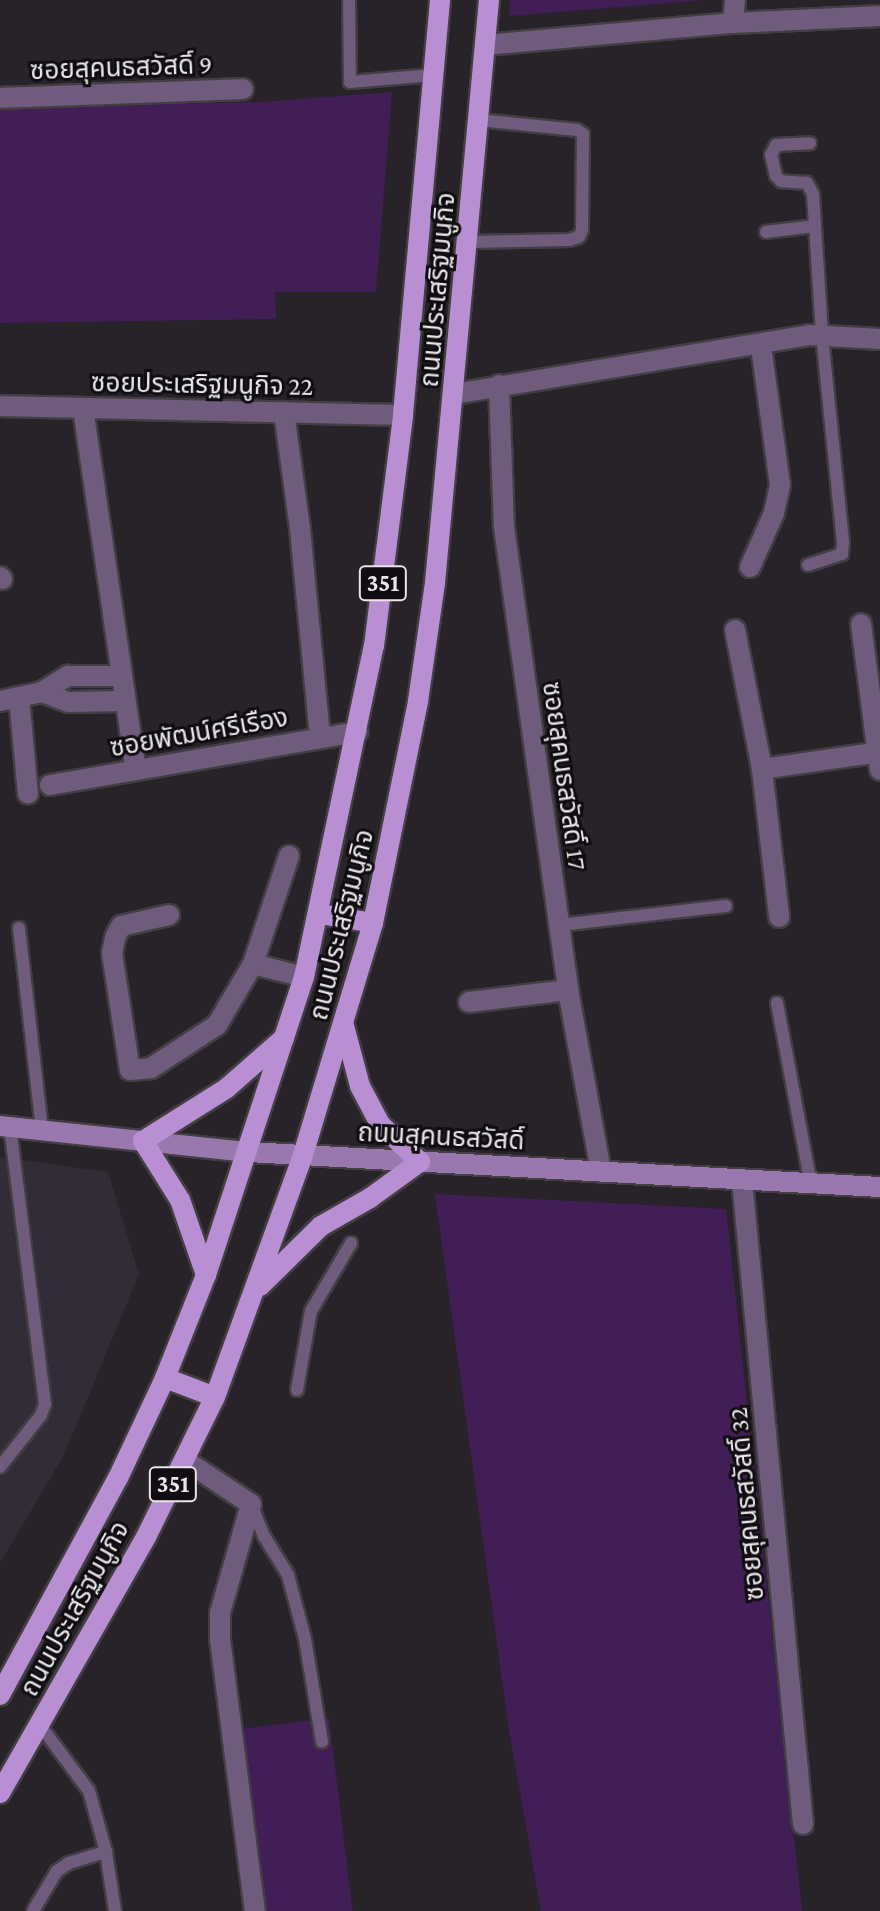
<!DOCTYPE html>
<meta charset="utf-8">
<style>
body{margin:0}
#map{position:relative;width:880px;height:1911px;overflow:hidden;background:#272329;font-family:"Crimson Pro","Noto Sans Thai",serif}
div>[style]{position:absolute}
.built>*{inset:0;background:#322c37}
.green>*{inset:0;background:#421e56;transform-origin:0 0}
.roads{filter:drop-shadow(2px 0 #423e44) drop-shadow(-2px 0 #423e44) drop-shadow(0 2px #423e44) drop-shadow(0 -2px #423e44)}
.service>*{height:12px;margin:-6px;padding:0 6px;transform-origin:6px;border-radius:6px;background:#6f5b7c}
.minor>*{height:20px;margin:-10px;padding:0 10px;transform-origin:10px;border-radius:10px;background:#6f5b7c}
.secondary>*{height:20px;margin:-10px;padding:0 10px;transform-origin:10px;border-radius:10px;background:#9979ad}
.primary>*{height:20px;margin:-10px;padding:0 10px;transform-origin:10px;border-radius:10px;background:#b98fd3}
span{translate:-50% -50%;white-space:nowrap;text-align:center;line-height:1.15;-webkit-text-stroke:6px #0f0d10;paint-order:stroke}
.shield-label span{padding:2px 6px;background:#0f0d10;border:2px solid;border-radius:6px;-webkit-text-stroke-width:0}
.shield-label{font-size:24px;color:#e9e6ea;font-weight:700}
.street-label{font-size:26px;color:#e9e6ea}
</style>
<div id="map">
<div class="built">
<div style="clip-path:polygon(0 1157px,108px 1172px,139px 1274px,64px 1455px,0 1563px)"></div>
</div>
<div class="green">
<div style="clip-path:polygon(510px 0,704px 0,509px 16px)"></div>
<div style="clip-path:polygon(392px 92px,376px 292px,275px 292px,276px 319px,0 323px,0 108px,261px 102px)"></div>
<div style="clip-path:polygon(435px 1194px,726px 1209px,802px 1911px,541px 1911px,509px 1730px)"></div>
<div style="left:329px;top:1718px;width:194px;height:90px;rotate:83deg"></div>
</div>
<div class="roads">
<div class="service">
<div style="left:349px;top:0;width:82px;rotate:89.3deg"></div>
<div style="left:350px;top:82px;width:83px;rotate:-4.8deg"></div>
<div style="left:766px;top:232px;width:49px;rotate:-7deg"></div>
<div style="left:468px;top:242px;width:101px;rotate:-1.1deg"></div>
<div style="left:569px;top:240px;width:10px;rotate:-17deg"></div>
<div style="left:579px;top:237px;width:8px;rotate:-67deg"></div>
<div style="left:582px;top:230px;width:96px;rotate:-89.4deg"></div>
<div style="left:583px;top:134px;width:7px;rotate:-146deg"></div>
<div style="left:577px;top:130px;width:99px;rotate:-174.2deg"></div>
<div style="left:808px;top:565px;width:36px;rotate:-18deg"></div>
<div style="left:842px;top:554px;width:12px;rotate:-85deg"></div>
<div style="left:843px;top:542px;width:209px;rotate:-95.8deg"></div>
<div style="left:822px;top:334px;width:140px;rotate:-93.7deg"></div>
<div style="left:813px;top:194px;width:13px;rotate:-119deg"></div>
<div style="left:807px;top:183px;width:26px;rotate:-176deg"></div>
<div style="left:781px;top:181px;width:7px;rotate:-135deg"></div>
<div style="left:776px;top:176px;width:22px;rotate:-103deg"></div>
<div style="left:771px;top:155px;width:11px;rotate:-63deg"></div>
<div style="left:776px;top:145px;width:34px;rotate:-3deg"></div>
<div style="left:559px;top:925px;width:168px;rotate:-6.5deg"></div>
<div style="left:19px;top:928px;width:203px;rotate:83.5deg"></div>
<div style="left:777px;top:1003px;width:184px;rotate:79.4deg"></div>
<div style="left:297px;top:1390px;width:80px;rotate:-80deg"></div>
<div style="left:311px;top:1311px;width:79px;rotate:-59.5deg"></div>
<div style="left:0;top:1467px;width:66px;rotate:-51.7deg"></div>
<div style="left:41px;top:1415px;width:12px;rotate:-70deg"></div>
<div style="left:45px;top:1404px;width:279px;rotate:-97.2deg"></div>
<div style="left:251px;top:1504px;width:35px;rotate:68deg"></div>
<div style="left:264px;top:1536px;width:46px;rotate:58.4deg"></div>
<div style="left:288px;top:1575px;width:66px;rotate:75.1deg"></div>
<div style="left:305px;top:1639px;width:104px;rotate:80.6deg"></div>
<div style="left:40px;top:1725px;width:82px;rotate:53.4deg"></div>
<div style="left:89px;top:1791px;width:63px;rotate:74.4deg"></div>
<div style="left:106px;top:1852px;width:60px;rotate:81.3deg"></div>
<div style="left:33px;top:1911px;width:47px;rotate:-59deg"></div>
<div style="left:57px;top:1871px;width:14px;rotate:-34deg"></div>
<div style="left:69px;top:1863px;width:39px;rotate:-17deg"></div>
</div>
<div class="minor">
<div style="left:733px;top:23px;width:147px;rotate:-2.7deg"></div>
<div style="left:485px;top:45px;width:249px;rotate:-5.1deg"></div>
<div style="left:733px;top:23px;width:23px;rotate:-85deg"></div>
<div style="left:0;top:98px;width:243px;rotate:-2.1deg"></div>
<div style="left:499px;top:385px;width:142px;rotate:88deg"></div>
<div style="left:504px;top:527px;width:467px;rotate:82.1deg"></div>
<div style="left:568px;top:990px;width:185px;rotate:79.7deg"></div>
<div style="left:454px;top:394px;width:360px;rotate:-9.4deg"></div>
<div style="left:809px;top:335px;width:71px;rotate:3.2deg"></div>
<div style="left:0;top:406px;width:403px;rotate:1.3deg"></div>
<div style="left:83px;top:408px;width:366px;rotate:81.7deg"></div>
<div style="left:284px;top:412px;width:118px;rotate:82.2deg"></div>
<div style="left:300px;top:529px;width:210px;rotate:84.5deg"></div>
<div style="left:750px;top:567px;width:59px;rotate:-66deg"></div>
<div style="left:774px;top:513px;width:29px;rotate:-78deg"></div>
<div style="left:780px;top:485px;width:140px;rotate:-97.8deg"></div>
<div style="left:0;top:577px;width:3px;rotate:45deg"></div>
<div style="left:861px;top:624px;width:147px;rotate:82.6deg"></div>
<div style="left:735px;top:630px;width:142px;rotate:79deg"></div>
<div style="left:762px;top:769px;width:149px;rotate:83.4deg"></div>
<div style="left:42px;top:692px;width:28px;rotate:21deg"></div>
<div style="left:68px;top:702px;width:57px;rotate:-1deg"></div>
<div style="left:19px;top:697px;width:97px;rotate:84.7deg"></div>
<div style="left:0;top:701px;width:43px;rotate:-12.1deg"></div>
<div style="left:42px;top:692px;width:31px;rotate:-32deg"></div>
<div style="left:68px;top:676px;width:54px"></div>
<div style="left:762px;top:769px;width:119px;rotate:-8.2deg"></div>
<div style="left:50px;top:785px;width:312px;rotate:-9.8deg"></div>
<div style="left:169px;top:915px;width:49px;rotate:167.1deg"></div>
<div style="left:121px;top:926px;width:13px;rotate:117deg"></div>
<div style="left:115px;top:938px;width:15px;rotate:101deg"></div>
<div style="left:112px;top:953px;width:118px;rotate:81.3deg"></div>
<div style="left:130px;top:1070px;width:21px;rotate:-5deg"></div>
<div style="left:151px;top:1068px;width:79px;rotate:-33.1deg"></div>
<div style="left:217px;top:1025px;width:71px;rotate:-59.5deg"></div>
<div style="left:253px;top:964px;width:114px;rotate:-71.6deg"></div>
<div style="left:253px;top:964px;width:53px;rotate:14.3deg"></div>
<div style="left:469px;top:1002px;width:100px;rotate:-6.9deg"></div>
<div style="left:742px;top:1180px;width:647px;rotate:84.59deg"></div>
<div style="left:186px;top:1461px;width:78px;rotate:33.5deg"></div>
<div style="left:251px;top:1504px;width:113px;rotate:105.9deg"></div>
<div style="left:220px;top:1613px;width:26px;rotate:90deg"></div>
<div style="left:220px;top:1639px;width:274px;rotate:82.7deg"></div>
</div>
<div class="secondary">
<div style="left:0;top:1126px;width:249px;rotate:6deg"></div>
<div style="left:248px;top:1152px;width:633px;rotate:3.17deg"></div>
</div>
<div class="primary">
<div style="left:320px;top:914px;width:54px;rotate:9.6deg"></div>
<div style="left:206px;top:1275px;width:79px;rotate:-109.1deg"></div>
<div style="left:180px;top:1200px;width:70px;rotate:-122.1deg"></div>
<div style="left:143px;top:1141px;width:99px;rotate:-32.2deg"></div>
<div style="left:227px;top:1088px;width:76px;rotate:-41.3deg"></div>
<div style="left:260px;top:1286px;width:86px;rotate:-44.5deg"></div>
<div style="left:321px;top:1226px;width:56px;rotate:-29.7deg"></div>
<div style="left:370px;top:1198px;width:62px;rotate:-35.8deg"></div>
<div style="left:420px;top:1162px;width:55px;rotate:-136.5deg"></div>
<div style="left:380px;top:1124px;width:43px;rotate:-117.8deg"></div>
<div style="left:360px;top:1086px;width:62px;rotate:-104.9deg"></div>
<div style="left:165px;top:1378px;width:53px;rotate:20.8deg"></div>
<div style="left:0;top:1695px;width:247px;rotate:-61.5deg"></div>
<div style="left:118px;top:1478px;width:110px;rotate:-64.8deg"></div>
<div style="left:165px;top:1378px;width:111px;rotate:-68.3deg"></div>
<div style="left:206px;top:1275px;width:314px;rotate:-71.8deg"></div>
<div style="left:304px;top:977px;width:338px;rotate:-78.1deg"></div>
<div style="left:374px;top:646px;width:233px;rotate:-82.8deg"></div>
<div style="left:403px;top:415px;width:417px;rotate:-84.9deg"></div>
<div style="left:0;top:1793px;width:295px;rotate:-60.3deg"></div>
<div style="left:146px;top:1537px;width:156px;rotate:-63.8deg"></div>
<div style="left:215px;top:1397px;width:258px;rotate:-70deg"></div>
<div style="left:303px;top:1155px;width:242px;rotate:-73.2deg"></div>
<div style="left:373px;top:923px;width:227px;rotate:-78.5deg"></div>
<div style="left:418px;top:701px;width:119px;rotate:-81.8deg"></div>
<div style="left:435px;top:583px;width:585px;rotate:-84.71deg"></div>
</div>
</div>
<div class="shield-label">
<span style="left:383px;top:583px">351</span>
<span style="left:173px;top:1484px">351</span>
</div>
<div class="street-label">
<span style="left:121px;top:68px;rotate:-2deg">ซอยสุคนธสวัสดิ์ 9</span>
<span style="left:438px;top:290px;rotate:-85deg">ถนนประเสริฐมนูกิจ</span>
<span style="left:202px;top:385px;rotate:1deg">ซอยประเสริฐมนูกิจ 22</span>
<span style="left:199px;top:733px;rotate:-10deg">ซอยพัฒน์ศรีเรือง</span>
<span style="left:564px;top:776px;rotate:82deg">ซอยสุคนธสวัสดิ์ 17</span>
<span style="left:342px;top:925px;rotate:-76deg">ถนนประเสริฐมนูกิจ</span>
<span style="left:441px;top:1137px;rotate:3deg">ถนนสุคนธสวัสดิ์</span>
<span style="left:747px;top:1504px;rotate:-95deg">ซอยสุคนธสวัสดิ์ 32</span>
<span style="left:75px;top:1609px;rotate:-61deg">ถนนประเสริฐมนูกิจ</span>
</div>
</div>
